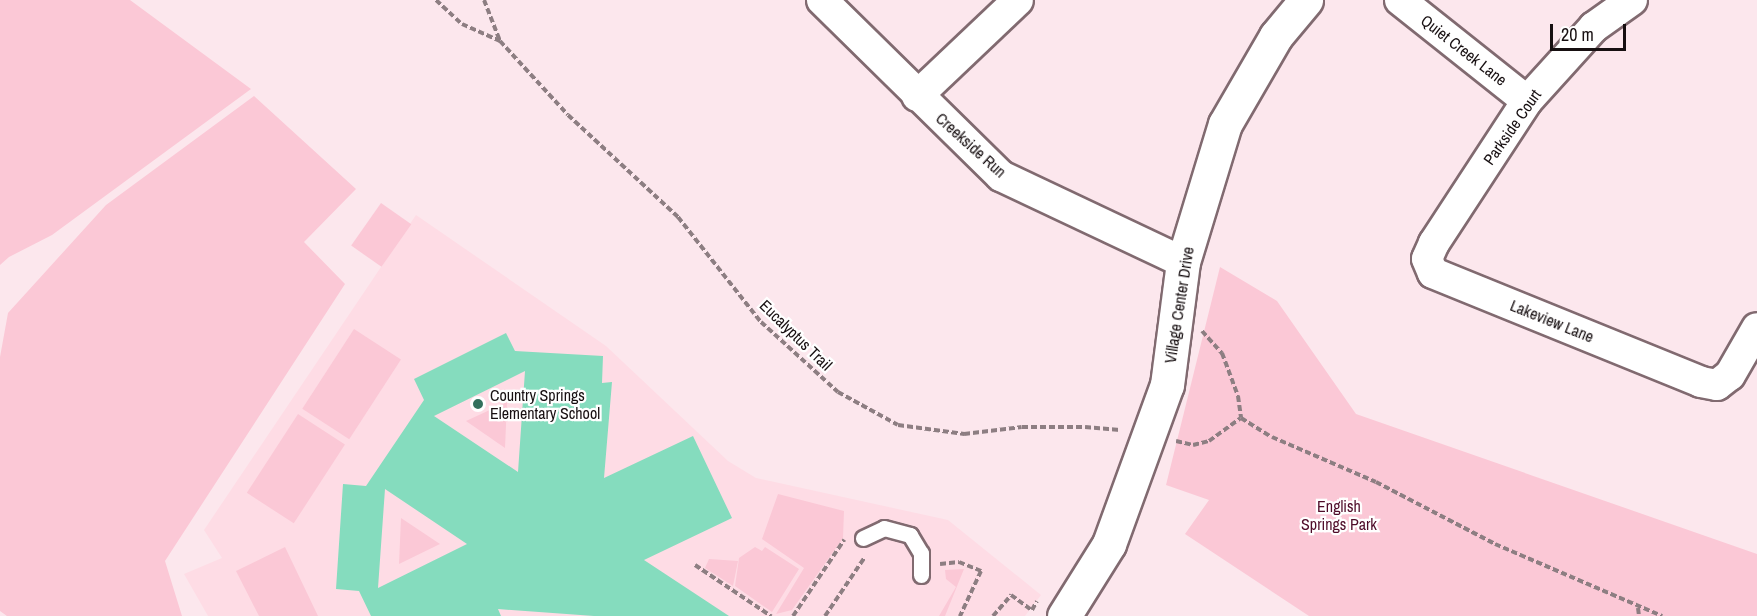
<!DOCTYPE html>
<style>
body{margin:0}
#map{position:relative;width:1757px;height:616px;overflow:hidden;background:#fce7ed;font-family:"Archivo Narrow",sans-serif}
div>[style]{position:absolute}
.built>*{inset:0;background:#fedce5}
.green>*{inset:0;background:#fbc8d6;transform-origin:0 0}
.building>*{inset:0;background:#85dcbe}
.path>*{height:4px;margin-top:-2px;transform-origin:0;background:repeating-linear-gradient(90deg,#8d7e82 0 6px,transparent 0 9px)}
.roads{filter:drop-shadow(2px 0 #816a70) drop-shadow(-2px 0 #816a70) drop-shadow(0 2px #816a70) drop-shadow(0 -2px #816a70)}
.lane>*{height:15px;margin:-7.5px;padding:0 7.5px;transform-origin:7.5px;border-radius:7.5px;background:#fff}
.street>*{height:30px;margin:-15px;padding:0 15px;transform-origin:15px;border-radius:15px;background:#fff}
.secondary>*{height:33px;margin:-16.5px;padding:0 16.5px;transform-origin:16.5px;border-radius:16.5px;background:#fff}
.dots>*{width:16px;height:16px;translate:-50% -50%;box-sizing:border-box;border:3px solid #fff;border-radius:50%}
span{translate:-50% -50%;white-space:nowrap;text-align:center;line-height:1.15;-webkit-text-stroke:4.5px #fff;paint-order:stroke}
.street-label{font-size:16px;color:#170f11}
.poi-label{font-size:16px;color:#170f11}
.left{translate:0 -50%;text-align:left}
.park-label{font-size:16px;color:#4f0c29}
.scale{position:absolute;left:1550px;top:24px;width:76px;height:27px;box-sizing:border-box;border:3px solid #170f11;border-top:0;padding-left:8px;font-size:18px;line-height:21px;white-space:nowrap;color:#170f11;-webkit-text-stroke:4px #fff;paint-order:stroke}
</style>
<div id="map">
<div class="built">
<div style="clip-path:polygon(416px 215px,606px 346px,728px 461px,756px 478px,948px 520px,1041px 595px,1025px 616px,208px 616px,184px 574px,222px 558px,204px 530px)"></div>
</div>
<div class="green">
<div style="clip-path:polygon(0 0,130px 0,251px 89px,52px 235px,9px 257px,0 265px)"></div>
<div style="clip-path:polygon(254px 96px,356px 189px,304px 242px,345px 284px,165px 561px,182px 616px,7px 616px,0 611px,0 357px,8px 313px,106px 205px)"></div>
<div style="left:381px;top:203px;width:37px;height:52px;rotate:35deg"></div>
<div style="clip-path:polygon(1220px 267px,1277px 301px,1356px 414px,1757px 554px,1757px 616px,1309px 616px,1185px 534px,1209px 500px,1166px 485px)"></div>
<div style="left:354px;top:329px;width:56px;height:95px;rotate:33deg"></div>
<div style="clip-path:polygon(507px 402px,505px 448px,466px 421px)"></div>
<div style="left:298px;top:414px;width:56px;height:94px;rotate:33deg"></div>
<div style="clip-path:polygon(778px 494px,844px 511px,843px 538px,792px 610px,776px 614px,804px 568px,762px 539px)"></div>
<div style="clip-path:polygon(401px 518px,440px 544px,399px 564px)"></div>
<div style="clip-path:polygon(285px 547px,318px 616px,259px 616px,236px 571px)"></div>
<div style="clip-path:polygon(755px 547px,762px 551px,765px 547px,799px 569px,772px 612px,735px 586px,739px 558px)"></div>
<div style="clip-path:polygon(709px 559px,738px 561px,733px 586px,705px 568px)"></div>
<div style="clip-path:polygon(964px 569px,945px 616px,939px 616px,956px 587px,946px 579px,945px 570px)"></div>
</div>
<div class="building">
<div style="clip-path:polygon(evenodd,506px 333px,515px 351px,603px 356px,602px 383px,612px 382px,604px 478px,693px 436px,732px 518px,644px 560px,729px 616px,594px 616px,498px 609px,501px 616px,371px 616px,359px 591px,336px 589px,343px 484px,366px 486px,424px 400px,414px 379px,506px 333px,525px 371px,518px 472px,434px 416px,525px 371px,506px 333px,385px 489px,467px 544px,378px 588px,385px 489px)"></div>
</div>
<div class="path">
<div style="left:436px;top:0;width:35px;rotate:43deg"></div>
<div style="left:462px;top:24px;width:42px;rotate:24.1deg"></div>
<div style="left:484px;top:0;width:44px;rotate:68.7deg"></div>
<div style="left:500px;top:41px;width:100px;rotate:47.4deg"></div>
<div style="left:568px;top:115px;width:150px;rotate:42.8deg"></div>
<div style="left:678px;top:217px;width:134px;rotate:51.7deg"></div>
<div style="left:761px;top:322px;width:104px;rotate:42.3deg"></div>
<div style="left:838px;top:392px;width:68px;rotate:28.8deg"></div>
<div style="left:898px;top:425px;width:67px;rotate:7.8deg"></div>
<div style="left:964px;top:434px;width:58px;rotate:-6.9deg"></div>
<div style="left:1022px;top:427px;width:63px"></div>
<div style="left:1085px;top:427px;width:35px;rotate:5deg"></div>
<div style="left:1202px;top:331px;width:30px;rotate:48deg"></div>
<div style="left:1222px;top:353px;width:46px;rotate:69.6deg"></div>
<div style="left:1238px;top:396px;width:22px;rotate:82deg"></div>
<div style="left:1176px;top:441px;width:17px;rotate:13deg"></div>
<div style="left:1193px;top:445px;width:16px;rotate:-14deg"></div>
<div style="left:1209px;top:441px;width:39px;rotate:-36deg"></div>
<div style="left:1241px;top:418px;width:36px;rotate:32deg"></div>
<div style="left:1272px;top:437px;width:113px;rotate:23.4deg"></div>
<div style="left:1376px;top:482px;width:134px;rotate:27.5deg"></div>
<div style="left:1495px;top:544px;width:182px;rotate:23.3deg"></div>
<div style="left:940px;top:564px;width:19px;rotate:-6deg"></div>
<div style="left:959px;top:562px;width:24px;rotate:22deg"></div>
<div style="left:981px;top:571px;width:50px;rotate:115deg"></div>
<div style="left:695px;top:565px;width:92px;rotate:33.9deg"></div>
<div style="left:1638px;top:608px;width:8px;rotate:83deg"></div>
<div style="left:793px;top:616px;width:92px;rotate:-56.1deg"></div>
<div style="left:825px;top:616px;width:71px;rotate:-55.9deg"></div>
<div style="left:993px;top:616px;width:28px;rotate:-49deg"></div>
<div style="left:1011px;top:595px;width:26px;rotate:36deg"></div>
<div style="left:1032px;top:610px;width:10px;rotate:-61deg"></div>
</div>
<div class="roads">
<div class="lane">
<div style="left:863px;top:538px;width:23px;rotate:-25deg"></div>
<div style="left:884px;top:528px;width:27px;rotate:15deg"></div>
<div style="left:910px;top:535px;width:21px;rotate:59deg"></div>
<div style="left:921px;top:553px;width:22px;rotate:90deg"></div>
</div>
<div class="street">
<div style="left:822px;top:0;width:251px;rotate:44.5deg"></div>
<div style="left:1001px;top:176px;width:201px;rotate:25.3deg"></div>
<div style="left:1400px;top:0;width:162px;rotate:38.5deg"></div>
<div style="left:1632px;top:0;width:47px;rotate:144.6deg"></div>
<div style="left:1594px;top:27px;width:100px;rotate:132.2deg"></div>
<div style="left:1527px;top:101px;width:170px;rotate:123.2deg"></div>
<div style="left:1434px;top:243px;width:17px;rotate:114deg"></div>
<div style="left:1427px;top:259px;width:15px;rotate:67deg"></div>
<div style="left:1433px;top:273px;width:289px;rotate:22.1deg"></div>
<div style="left:1701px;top:382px;width:16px;rotate:11deg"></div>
<div style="left:1717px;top:385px;width:16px;rotate:-38deg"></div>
<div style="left:1730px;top:375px;width:54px;rotate:-60.1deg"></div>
<div style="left:917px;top:96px;width:139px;rotate:-43.5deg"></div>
</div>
<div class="secondary">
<div style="left:1064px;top:616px;width:85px;rotate:-58deg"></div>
<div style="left:1109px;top:544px;width:169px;rotate:-70deg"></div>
<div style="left:1167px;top:385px;width:124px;rotate:-82.6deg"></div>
<div style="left:1183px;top:262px;width:144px;rotate:-73.1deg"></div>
<div style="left:1225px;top:124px;width:102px;rotate:-59.9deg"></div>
<div style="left:1276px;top:36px;width:47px;rotate:-50.2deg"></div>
</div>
</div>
<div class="dots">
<div style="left:478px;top:404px;background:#32705d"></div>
</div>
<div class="street-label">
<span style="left:1464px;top:50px;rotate:38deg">Quiet Creek Lane</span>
<span style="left:1512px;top:127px;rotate:-55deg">Parkside Court</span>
<span style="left:971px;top:145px;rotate:42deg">Creekside Run</span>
<span style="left:1179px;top:305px;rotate:-81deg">Village Center Drive</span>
<span style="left:1552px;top:321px;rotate:22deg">Lakeview Lane</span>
<span style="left:796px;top:335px;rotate:44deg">Eucalyptus Trail</span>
</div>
<div class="poi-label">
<span class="left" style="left:490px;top:404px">Country Springs<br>Elementary School</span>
</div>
<div class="park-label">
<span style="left:1339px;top:515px">English<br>Springs Park</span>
</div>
<div class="scale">20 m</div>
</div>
